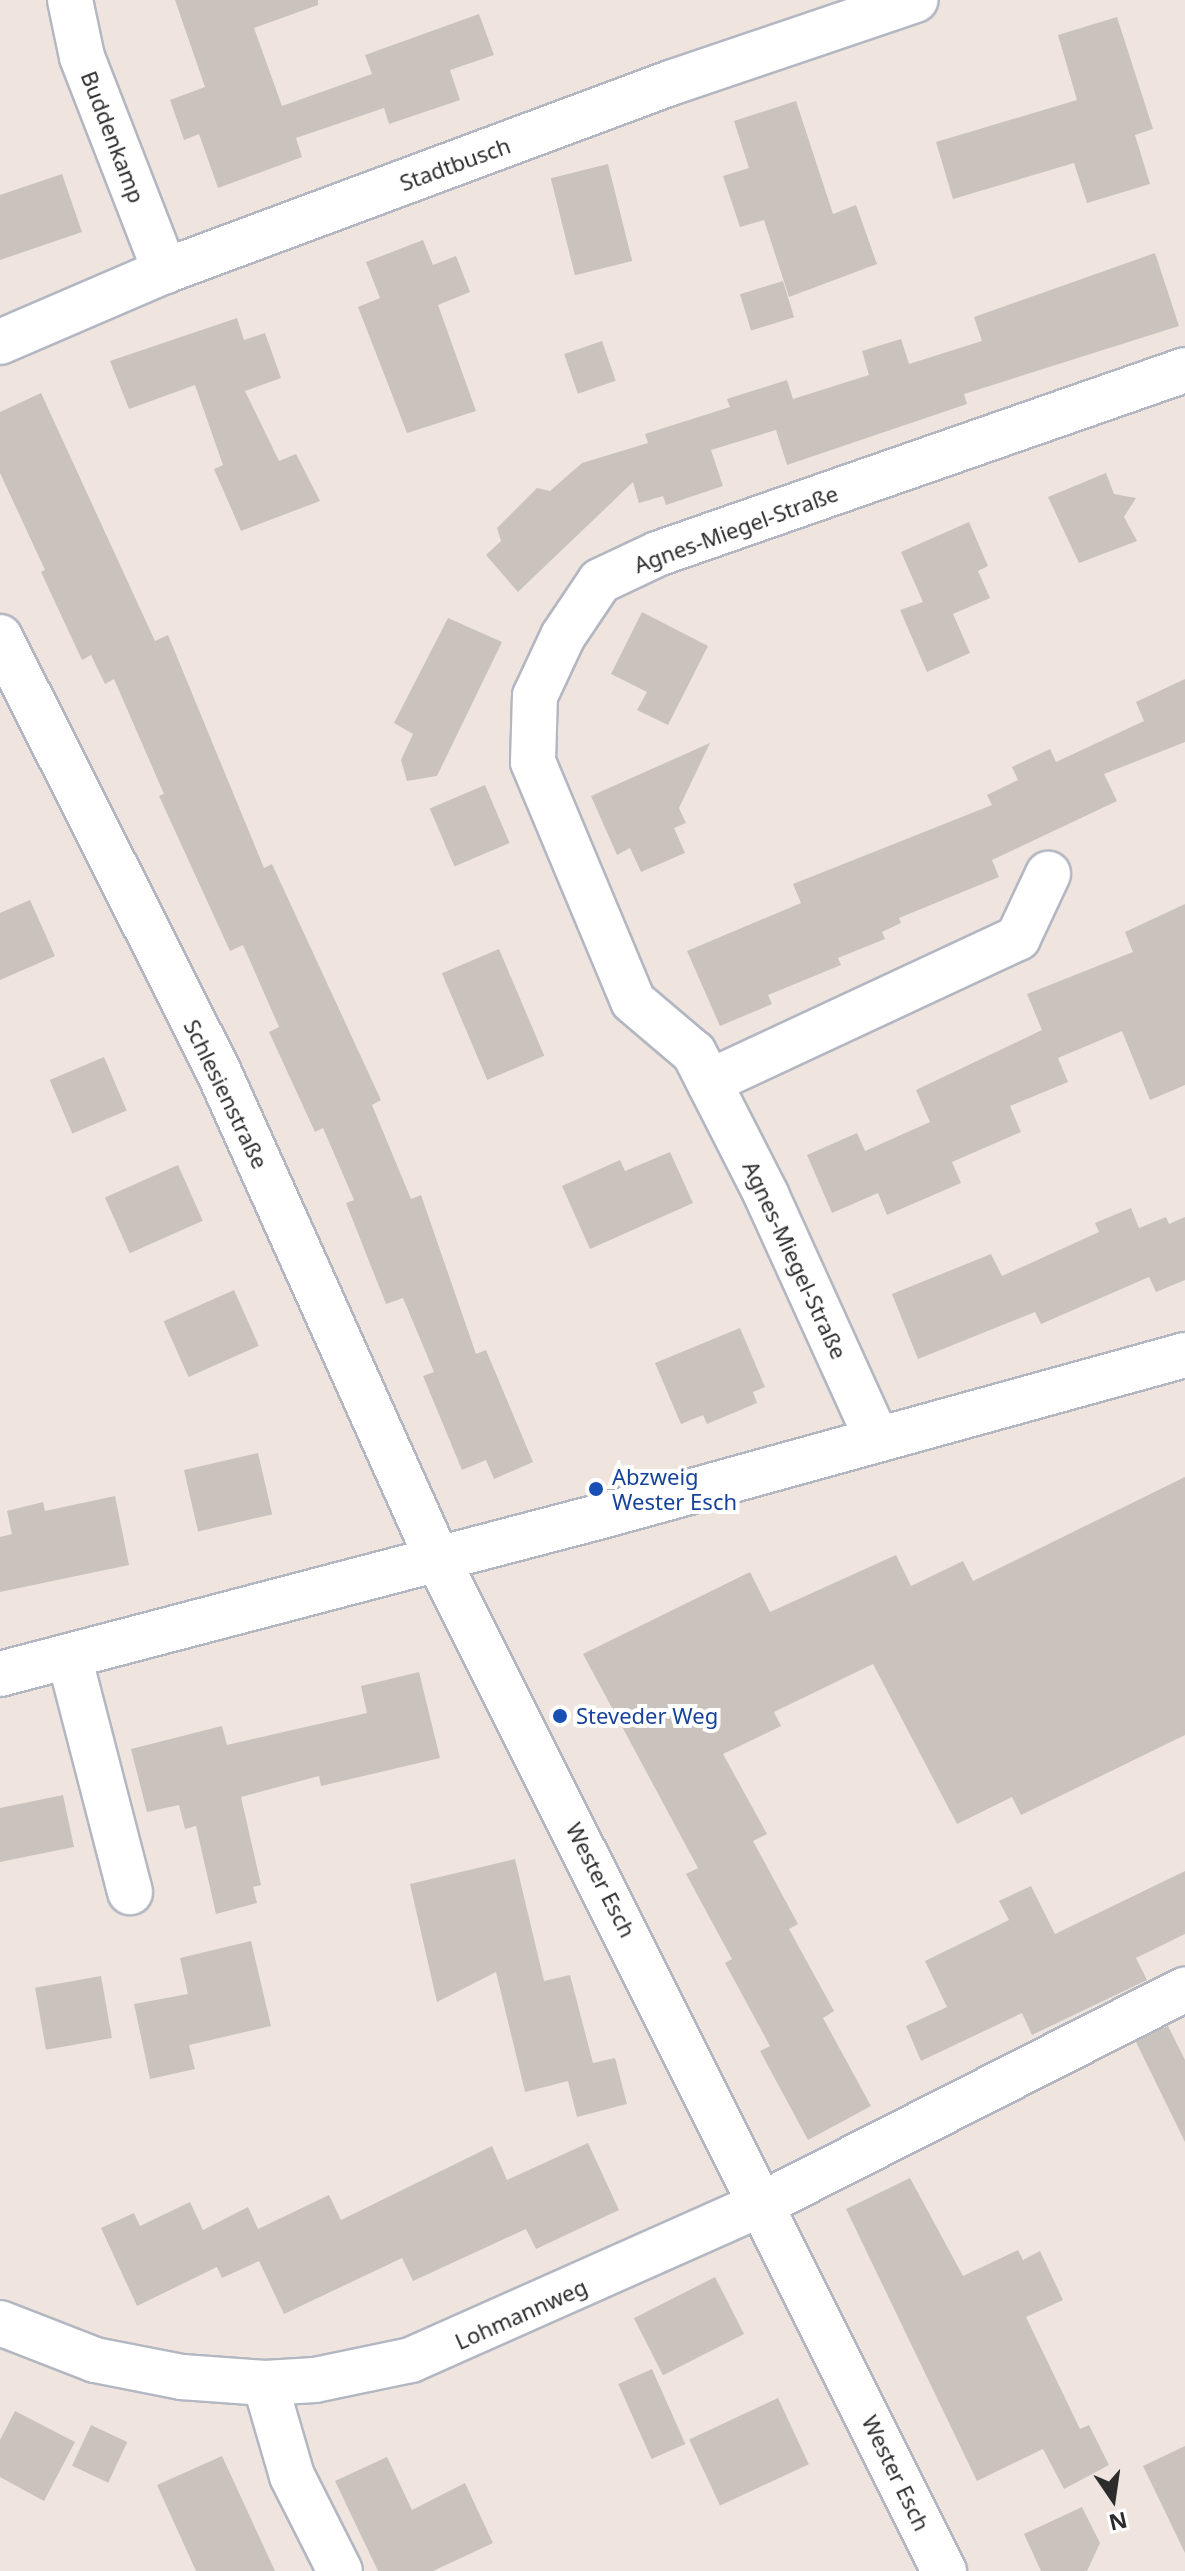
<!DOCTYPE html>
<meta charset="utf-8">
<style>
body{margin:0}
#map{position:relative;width:1185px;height:2571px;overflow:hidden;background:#efe5de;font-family:"Noto Sans",sans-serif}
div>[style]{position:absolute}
.building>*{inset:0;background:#cac2bd;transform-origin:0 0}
.roads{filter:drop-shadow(2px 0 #b2b7c1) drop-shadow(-2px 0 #b2b7c1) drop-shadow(0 2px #b2b7c1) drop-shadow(0 -2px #b2b7c1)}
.street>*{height:44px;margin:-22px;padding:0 22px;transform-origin:22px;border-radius:22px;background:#fff}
.dots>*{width:22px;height:22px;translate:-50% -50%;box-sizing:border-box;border:4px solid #fff;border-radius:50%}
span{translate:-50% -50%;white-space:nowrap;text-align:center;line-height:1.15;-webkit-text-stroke:8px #fff;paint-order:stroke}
.street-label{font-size:22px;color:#2c2c2c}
.transit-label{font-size:22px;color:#164399}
.left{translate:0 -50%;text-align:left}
.north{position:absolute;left:1073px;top:2459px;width:80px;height:80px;-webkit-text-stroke:6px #fff;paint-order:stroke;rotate:167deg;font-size:22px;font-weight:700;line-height:32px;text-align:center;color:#2c2c2c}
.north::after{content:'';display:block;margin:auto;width:28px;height:36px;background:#2c2c2c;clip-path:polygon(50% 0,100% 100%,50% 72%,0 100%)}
</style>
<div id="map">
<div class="building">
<div style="clip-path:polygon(175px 0,318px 0,318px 5px,254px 28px,282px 106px,372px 74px,365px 55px,479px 14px,494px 55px,450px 70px,460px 100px,389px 124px,384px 108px,296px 138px,302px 157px,218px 188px,199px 134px,184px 140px,170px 100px,205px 87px)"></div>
<div style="clip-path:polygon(1117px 17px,1153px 129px,1135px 135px,1150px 184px,1087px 203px,1074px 163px,953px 199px,936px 142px,1077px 100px,1058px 35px)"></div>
<div style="clip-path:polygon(796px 101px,833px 214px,856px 205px,877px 264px,789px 297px,764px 220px,740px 227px,723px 176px,749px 168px,734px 121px)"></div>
<div style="left:608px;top:164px;width:100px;height:59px;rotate:76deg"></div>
<div style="clip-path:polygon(62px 174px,82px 232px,0 260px,0 195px)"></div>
<div style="clip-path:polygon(423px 240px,433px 265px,456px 256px,470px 292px,438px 305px,476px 411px,407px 433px,358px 307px,380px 298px,366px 262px)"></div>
<div style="clip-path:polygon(1155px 253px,1179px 326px,964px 394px,967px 404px,787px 465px,776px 430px,711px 450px,723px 486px,666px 505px,663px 496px,639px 503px,633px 482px,518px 592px,486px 555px,501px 541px,497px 528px,537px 488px,550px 491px,582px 463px,648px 443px,645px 434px,730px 407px,727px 399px,787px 380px,793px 399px,869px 375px,862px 351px,901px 339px,909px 364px,982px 341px,974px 317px)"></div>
<div style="left:783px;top:281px;width:38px;height:45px;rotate:73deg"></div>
<div style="clip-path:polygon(237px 318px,244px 340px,265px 333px,281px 378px,245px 391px,279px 461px,296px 454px,320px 501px,241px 531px,214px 469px,223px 465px,195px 385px,129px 409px,110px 361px)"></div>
<div style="left:602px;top:341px;width:42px;height:40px;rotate:71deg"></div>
<div style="clip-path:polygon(41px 393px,155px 641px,168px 635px,264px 868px,272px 864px,381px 1100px,372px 1105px,411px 1199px,421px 1195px,476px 1354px,486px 1350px,533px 1462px,494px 1479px,486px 1460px,462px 1470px,423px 1376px,434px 1372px,403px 1298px,386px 1304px,346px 1203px,354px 1200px,323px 1128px,315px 1132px,269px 1032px,279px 1027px,243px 945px,230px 951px,159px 796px,164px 794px,114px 679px,105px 684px,91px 655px,82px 660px,41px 572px,45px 570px,0 473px,0 412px)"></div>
<div style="clip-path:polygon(1106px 473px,1114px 494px,1136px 498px,1124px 517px,1137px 541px,1079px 563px,1048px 497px)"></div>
<div style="clip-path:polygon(969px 522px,988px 566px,978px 571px,990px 598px,953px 614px,970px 653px,927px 672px,900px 610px,923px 602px,901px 552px)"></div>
<div style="clip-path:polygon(642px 612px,708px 646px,668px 725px,637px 710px,647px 692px,611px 674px)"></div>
<div style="clip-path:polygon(448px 618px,502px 642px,437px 776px,407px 781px,401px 760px,413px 734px,394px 723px)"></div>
<div style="clip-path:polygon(1185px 679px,1185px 742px,1104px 774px,1117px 801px,992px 860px,999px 877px,899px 918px,901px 923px,882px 932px,885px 939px,838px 958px,841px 965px,768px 995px,772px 1004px,720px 1026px,687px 951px,801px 903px,793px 884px,992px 805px,987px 795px,1018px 780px,1012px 767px,1050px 749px,1056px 762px,1144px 721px,1136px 702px)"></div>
<div style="clip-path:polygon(710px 743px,679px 808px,686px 823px,674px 828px,685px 853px,641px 872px,630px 848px,617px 855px,591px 796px)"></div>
<div style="left:485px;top:785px;width:63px;height:60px;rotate:67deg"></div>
<div style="clip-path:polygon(30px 900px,55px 956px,0 980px,0 913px)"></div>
<div style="clip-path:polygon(1185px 904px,1185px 1085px,1150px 1100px,1122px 1031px,1058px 1058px,1068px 1082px,1010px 1106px,1021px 1132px,952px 1162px,961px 1183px,887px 1215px,878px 1193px,832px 1213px,807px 1155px,857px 1133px,865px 1151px,930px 1122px,916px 1090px,1042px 1030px,1027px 994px,1133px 952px,1125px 932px)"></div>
<div style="left:499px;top:949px;width:116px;height:62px;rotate:67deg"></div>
<div style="left:104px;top:1057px;width:58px;height:59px;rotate:67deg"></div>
<div style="clip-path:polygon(670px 1152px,693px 1203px,590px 1249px,562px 1186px,620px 1160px,625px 1171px)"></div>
<div style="left:178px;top:1165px;width:61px;height:80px;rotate:66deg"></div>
<div style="clip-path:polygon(1131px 1208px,1139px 1228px,1166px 1217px,1169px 1224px,1185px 1217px,1185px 1280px,1156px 1292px,1149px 1277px,1041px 1324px,1035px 1312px,918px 1359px,892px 1294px,991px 1254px,1002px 1276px,1099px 1232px,1095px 1223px)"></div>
<div style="left:234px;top:1290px;width:61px;height:77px;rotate:66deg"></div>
<div style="clip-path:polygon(740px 1328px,765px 1387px,753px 1392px,757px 1403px,707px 1424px,703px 1415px,681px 1424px,655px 1363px)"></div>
<div style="left:258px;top:1453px;width:63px;height:76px;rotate:77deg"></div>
<div style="clip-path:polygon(1185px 1477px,1185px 1735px,1021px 1815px,1012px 1797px,957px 1824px,873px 1664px,774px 1712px,781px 1726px,723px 1754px,767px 1834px,753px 1841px,798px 1924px,789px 1929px,834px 2011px,823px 2018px,871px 2106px,808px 2140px,760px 2051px,770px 2046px,725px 1963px,732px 1959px,686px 1874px,698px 1868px,583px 1654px,750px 1572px,770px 1612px,896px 1555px,911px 1586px,963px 1561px,973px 1581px)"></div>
<div style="clip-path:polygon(115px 1496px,129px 1565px,0 1592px,0 1537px,12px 1534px,7px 1511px,43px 1502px,45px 1511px)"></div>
<div style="clip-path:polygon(419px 1672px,440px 1758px,321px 1786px,319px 1776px,241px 1797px,261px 1885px,253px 1887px,257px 1903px,216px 1914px,196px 1826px,185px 1829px,179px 1805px,147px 1812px,131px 1749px,222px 1726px,227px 1745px,367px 1713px,361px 1686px)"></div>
<div style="clip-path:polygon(63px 1795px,74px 1847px,0 1862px,0 1808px)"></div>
<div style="clip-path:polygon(515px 1859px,544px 1981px,570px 1975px,593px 2063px,615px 2058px,627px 2104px,577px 2117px,568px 2081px,525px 2092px,496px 1972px,437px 2002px,410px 1884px)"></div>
<div style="clip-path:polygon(1185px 1871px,1185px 1934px,1136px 1958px,1147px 1980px,1032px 2035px,1022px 2013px,921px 2061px,906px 2026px,947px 2007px,925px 1961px,1009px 1920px,999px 1901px,1031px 1886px,1055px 1934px)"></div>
<div style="clip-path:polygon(251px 1941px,271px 2026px,189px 2045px,195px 2069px,150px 2079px,134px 2004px,188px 1994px,180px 1958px)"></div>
<div style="left:101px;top:1976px;width:63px;height:67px;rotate:80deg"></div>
<div style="clip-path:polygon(1168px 2026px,1185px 2060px,1185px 2142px,1136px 2042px)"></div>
<div style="clip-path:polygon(588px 2143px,619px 2210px,536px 2249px,526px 2229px,413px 2281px,402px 2258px,284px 2314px,259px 2261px,222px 2278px,217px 2267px,137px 2306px,101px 2228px,134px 2213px,140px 2226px,190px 2202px,203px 2230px,248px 2207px,258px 2229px,329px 2195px,341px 2220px,492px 2146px,507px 2180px)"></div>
<div style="clip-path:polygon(910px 2178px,963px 2276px,1018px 2250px,1023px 2260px,1040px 2251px,1063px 2300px,1026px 2317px,1080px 2429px,1089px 2425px,1109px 2465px,1064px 2489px,1043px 2449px,977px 2481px,846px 2209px)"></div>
<div style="left:715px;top:2277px;width:64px;height:91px;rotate:63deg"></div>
<div style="left:652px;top:2369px;width:82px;height:37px;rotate:66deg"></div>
<div style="left:778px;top:2398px;width:73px;height:98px;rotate:65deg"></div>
<div style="clip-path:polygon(15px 2411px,75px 2442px,44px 2501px,0 2477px,0 2440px)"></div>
<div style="left:91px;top:2425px;width:40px;height:45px;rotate:25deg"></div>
<div style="clip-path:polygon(1185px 2446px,1185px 2553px,1143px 2466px)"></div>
<div style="clip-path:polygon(222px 2456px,275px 2571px,196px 2571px,157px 2485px)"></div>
<div style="clip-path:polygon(387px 2457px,412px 2510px,465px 2483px,493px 2543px,433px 2571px,378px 2571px,335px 2481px)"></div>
<div style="clip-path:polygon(1082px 2507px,1100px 2543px,1087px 2571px,1041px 2571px,1024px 2534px)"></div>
</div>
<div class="roads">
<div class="street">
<div style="left:70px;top:0;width:58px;rotate:78.1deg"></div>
<div style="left:82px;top:57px;width:230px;rotate:68.8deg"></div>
<div style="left:0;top:342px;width:180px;rotate:-23.3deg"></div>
<div style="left:165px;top:271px;width:542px;rotate:-20.41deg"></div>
<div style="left:673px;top:82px;width:256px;rotate:-18.7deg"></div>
<div style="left:0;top:637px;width:483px;rotate:63.3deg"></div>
<div style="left:217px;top:1068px;width:537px;rotate:65.82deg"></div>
<div style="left:437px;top:1558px;width:1133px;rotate:63.41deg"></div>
<div style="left:709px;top:1082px;width:341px;rotate:-25deg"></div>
<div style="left:1018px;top:938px;width:71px;rotate:-64.9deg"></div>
<div style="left:877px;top:1439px;width:267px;rotate:-114.4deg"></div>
<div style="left:767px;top:1196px;width:161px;rotate:-117deg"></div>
<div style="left:694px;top:1053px;width:80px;rotate:-139.6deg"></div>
<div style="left:633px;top:1001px;width:259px;rotate:-112.7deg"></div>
<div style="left:533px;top:762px;width:66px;rotate:-88.3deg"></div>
<div style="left:535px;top:696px;width:66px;rotate:-65deg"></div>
<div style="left:563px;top:636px;width:66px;rotate:-56.1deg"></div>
<div style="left:600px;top:581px;width:63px;rotate:-25.3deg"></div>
<div style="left:657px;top:554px;width:559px;rotate:-19.21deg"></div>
<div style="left:69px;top:1656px;width:244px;rotate:75.5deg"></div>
<div style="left:0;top:1674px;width:622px;rotate:-14.71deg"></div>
<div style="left:602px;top:1516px;width:605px;rotate:-15.44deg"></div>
<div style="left:0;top:2323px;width:102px;rotate:21.3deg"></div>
<div style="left:95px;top:2360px;width:89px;rotate:11.1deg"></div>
<div style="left:182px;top:2377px;width:83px;rotate:4.1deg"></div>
<div style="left:265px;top:2383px;width:50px;rotate:-3.4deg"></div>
<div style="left:315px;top:2380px;width:98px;rotate:-11.8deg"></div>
<div style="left:411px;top:2360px;width:386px;rotate:-24deg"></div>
<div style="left:764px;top:2203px;width:472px;rotate:-26.9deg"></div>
<div style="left:265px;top:2383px;width:97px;rotate:73.8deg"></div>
<div style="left:292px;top:2476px;width:106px;rotate:63.2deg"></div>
</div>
</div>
<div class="dots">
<div style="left:596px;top:1489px;background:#1a4fb4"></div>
<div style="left:560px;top:1716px;background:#1a4fb4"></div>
</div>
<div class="street-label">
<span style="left:113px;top:137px;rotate:69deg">Buddenkamp</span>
<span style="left:455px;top:164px;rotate:-20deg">Stadtbusch</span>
<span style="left:736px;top:529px;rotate:-20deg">Agnes-Miegel-Straße</span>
<span style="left:226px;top:1094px;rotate:64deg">Schlesienstraße</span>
<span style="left:795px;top:1260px;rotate:65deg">Agnes-Miegel-Straße</span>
<span style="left:601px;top:1880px;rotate:63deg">Wester Esch</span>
<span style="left:521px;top:2314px;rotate:-24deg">Lohmannweg</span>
<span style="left:896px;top:2473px;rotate:64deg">Wester Esch</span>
</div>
<div class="transit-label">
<span class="left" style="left:612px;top:1489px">Abzweig<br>Wester Esch</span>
<span class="left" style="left:576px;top:1716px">Steveder Weg</span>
</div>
<div class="north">N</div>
</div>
